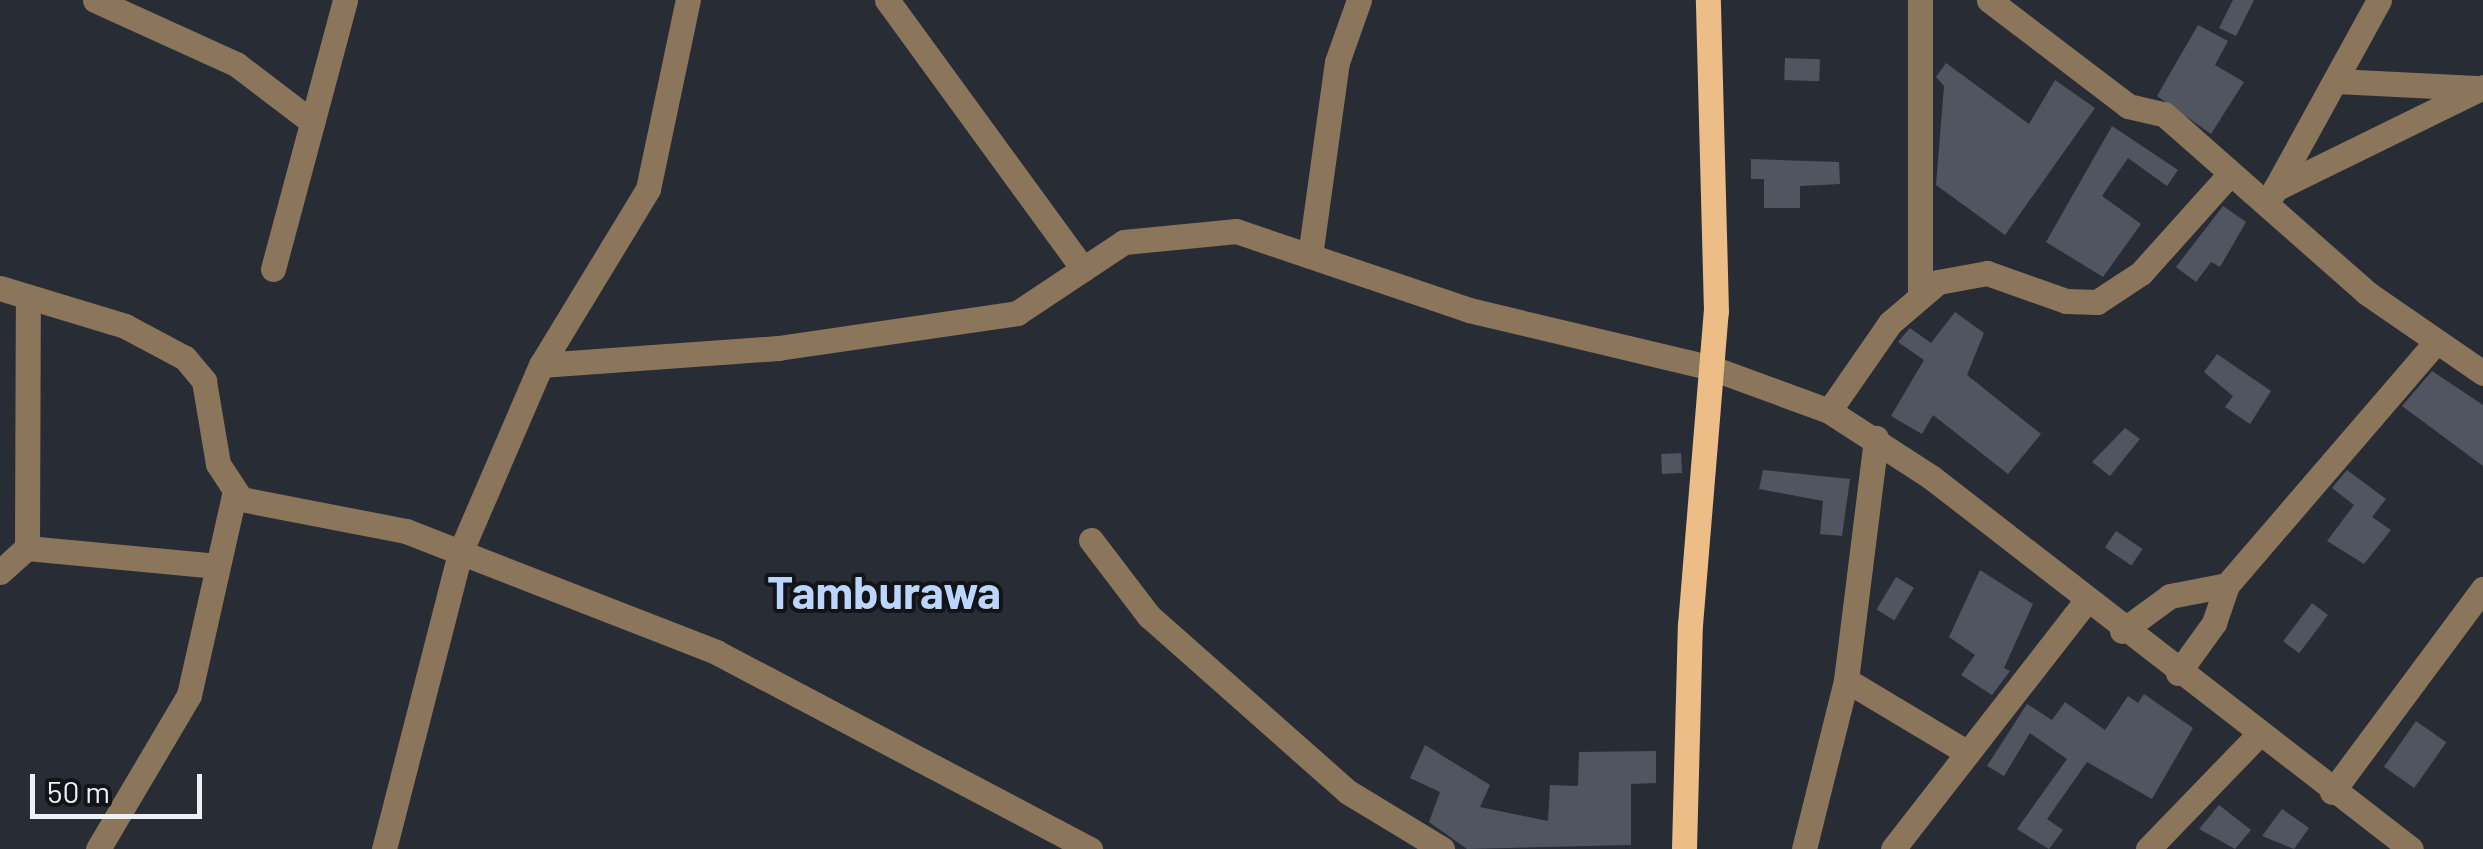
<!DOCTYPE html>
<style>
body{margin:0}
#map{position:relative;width:2483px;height:849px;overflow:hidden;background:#282c35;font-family:Barlow,sans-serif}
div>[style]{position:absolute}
.building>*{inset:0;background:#515560;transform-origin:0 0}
.minor>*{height:25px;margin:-12.5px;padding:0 12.5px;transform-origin:12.5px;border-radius:12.5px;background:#8b755b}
.major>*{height:25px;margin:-12.5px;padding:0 12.5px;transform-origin:12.5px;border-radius:12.5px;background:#ecbd86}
span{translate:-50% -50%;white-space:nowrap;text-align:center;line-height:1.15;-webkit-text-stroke:8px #131418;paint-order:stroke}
.district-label{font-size:45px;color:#bcd5fc;font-weight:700}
.scale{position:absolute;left:30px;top:774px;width:172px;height:45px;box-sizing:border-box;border:5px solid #edf0f6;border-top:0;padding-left:12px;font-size:30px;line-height:35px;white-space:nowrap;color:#edf0f6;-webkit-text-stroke:8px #131418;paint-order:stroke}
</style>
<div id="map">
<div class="building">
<div style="clip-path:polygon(2233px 0,2254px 0,2236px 36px,2219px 28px)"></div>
<div style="clip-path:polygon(2198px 25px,2228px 41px,2215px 65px,2244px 82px,2211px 134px,2157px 96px)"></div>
<div style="left:1785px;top:58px;width:35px;height:22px;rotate:2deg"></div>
<div style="clip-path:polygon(1946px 63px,2029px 124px,2055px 80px,2095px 108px,2005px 235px,1936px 185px,1944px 86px,1936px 77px)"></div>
<div style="clip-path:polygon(2112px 126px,2178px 170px,2167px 186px,2128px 158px,2102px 196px,2141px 224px,2103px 277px,2046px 242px)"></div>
<div style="clip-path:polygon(1751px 159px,1839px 162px,1840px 184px,1800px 186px,1800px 208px,1764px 208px,1764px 179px,1751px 179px)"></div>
<div style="clip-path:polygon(2223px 206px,2246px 222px,2220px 267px,2211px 262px,2196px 282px,2176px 267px)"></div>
<div style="clip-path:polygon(1955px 312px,1984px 333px,1967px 375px,2041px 434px,2008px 474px,1933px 415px,1922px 434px,1891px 416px,1924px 360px,1898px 342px,1910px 328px,1931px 343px)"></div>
<div style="clip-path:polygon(2217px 354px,2271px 391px,2250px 424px,2225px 407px,2233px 396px,2204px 372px)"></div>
<div style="clip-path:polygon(2432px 371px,2483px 405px,2483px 466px,2402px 406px)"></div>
<div style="clip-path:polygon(2125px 428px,2140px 439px,2110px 476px,2092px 462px)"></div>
<div style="left:1681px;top:453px;width:20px;height:20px;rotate:87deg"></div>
<div style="clip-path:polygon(1763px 470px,1850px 479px,1842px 536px,1820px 534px,1823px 501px,1759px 489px)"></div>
<div style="clip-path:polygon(2347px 470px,2386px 499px,2372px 517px,2391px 530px,2364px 564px,2327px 541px,2354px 505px,2332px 488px)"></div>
<div style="left:2116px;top:531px;width:32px;height:20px;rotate:34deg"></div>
<div style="clip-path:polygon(1980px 570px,2033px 604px,2004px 668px,2010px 671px,1992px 695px,1961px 675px,1975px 655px,1949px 637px)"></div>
<div style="left:1896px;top:577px;width:21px;height:38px;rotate:31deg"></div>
<div style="left:2312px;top:603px;width:20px;height:48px;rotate:37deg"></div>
<div style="clip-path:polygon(2144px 694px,2193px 728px,2152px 799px,2087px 762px,2047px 819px,2063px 830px,2049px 849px,2017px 829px,2067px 759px,2030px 733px,2004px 776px,1987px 766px,2027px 704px,2052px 720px,2065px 702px,2105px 730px,2128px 696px,2138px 703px)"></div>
<div style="left:2416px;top:721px;width:37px;height:56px;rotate:35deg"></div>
<div style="clip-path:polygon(1425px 745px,1490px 785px,1480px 807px,1548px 821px,1550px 785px,1578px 786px,1579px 752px,1656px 751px,1656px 783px,1631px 784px,1631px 845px,1467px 849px,1429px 822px,1440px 792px,1410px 778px)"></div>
<div style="clip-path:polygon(2219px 805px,2251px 830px,2235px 849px,2199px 829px)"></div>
<div style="clip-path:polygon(2282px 809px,2309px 828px,2294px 849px,2262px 836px)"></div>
</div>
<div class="minor">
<div style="left:95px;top:0;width:155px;rotate:24.4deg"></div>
<div style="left:236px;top:64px;width:96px;rotate:37.3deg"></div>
<div style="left:887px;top:0;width:333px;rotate:53.9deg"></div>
<div style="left:1989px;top:0;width:175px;rotate:37.3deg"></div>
<div style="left:2128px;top:106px;width:37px;rotate:13deg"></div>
<div style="left:2164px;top:114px;width:271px;rotate:41.4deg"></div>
<div style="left:2367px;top:293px;width:141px;rotate:34.6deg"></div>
<div style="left:2336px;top:81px;width:140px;rotate:2.9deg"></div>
<div style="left:2275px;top:189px;width:232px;rotate:-26.1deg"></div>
<div style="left:2273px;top:193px;width:220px;rotate:-61.2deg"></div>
<div style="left:1310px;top:256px;width:196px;rotate:-82.1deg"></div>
<div style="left:1337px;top:62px;width:66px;rotate:-70.5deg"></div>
<div style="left:273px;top:269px;width:278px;rotate:-75deg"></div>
<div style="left:0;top:288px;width:131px;rotate:16.9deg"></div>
<div style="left:125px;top:326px;width:68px;rotate:28.1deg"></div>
<div style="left:185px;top:358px;width:30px;rotate:50deg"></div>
<div style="left:204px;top:381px;width:84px;rotate:80.4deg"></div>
<div style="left:218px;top:464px;width:42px;rotate:56.7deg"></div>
<div style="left:241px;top:499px;width:168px;rotate:11deg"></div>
<div style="left:406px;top:531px;width:333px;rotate:21.3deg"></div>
<div style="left:716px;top:652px;width:423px;rotate:27.8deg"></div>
<div style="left:1920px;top:295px;width:295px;rotate:-90deg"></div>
<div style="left:541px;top:365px;width:238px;rotate:-4.1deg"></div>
<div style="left:778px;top:348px;width:242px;rotate:-8.3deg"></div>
<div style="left:1017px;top:313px;width:128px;rotate:-33.6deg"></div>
<div style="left:1124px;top:242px;width:113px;rotate:-5.6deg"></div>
<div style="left:1236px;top:231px;width:246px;rotate:18.7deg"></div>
<div style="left:1469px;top:310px;width:247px;rotate:13.4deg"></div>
<div style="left:1709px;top:367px;width:128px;rotate:20.1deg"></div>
<div style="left:1829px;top:411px;width:121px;rotate:32.9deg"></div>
<div style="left:1931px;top:477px;width:607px;rotate:37.78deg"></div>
<div style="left:1829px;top:411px;width:107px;rotate:-55.3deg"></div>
<div style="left:1890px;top:323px;width:63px;rotate:-40.5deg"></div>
<div style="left:1938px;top:282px;width:50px;rotate:-10.4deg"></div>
<div style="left:1987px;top:273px;width:84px;rotate:19.5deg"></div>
<div style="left:2066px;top:301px;width:31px;rotate:2deg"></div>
<div style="left:2097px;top:302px;width:53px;rotate:-33.4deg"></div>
<div style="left:2141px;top:273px;width:132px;rotate:-48.1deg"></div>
<div style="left:1091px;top:540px;width:96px;rotate:52.7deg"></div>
<div style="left:1149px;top:616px;width:266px;rotate:41.5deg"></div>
<div style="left:1348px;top:792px;width:110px;rotate:31.2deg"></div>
<div style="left:27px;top:548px;width:249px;rotate:-89.8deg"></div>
<div style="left:0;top:572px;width:36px;rotate:-42deg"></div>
<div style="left:27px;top:548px;width:191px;rotate:5.4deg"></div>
<div style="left:2122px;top:631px;width:59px;rotate:-36.1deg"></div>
<div style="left:2170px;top:596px;width:58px;rotate:-10.9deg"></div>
<div style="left:2178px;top:673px;width:62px;rotate:-54.2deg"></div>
<div style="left:2214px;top:623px;width:40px;rotate:-71.1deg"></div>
<div style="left:2227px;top:585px;width:319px;rotate:-49.3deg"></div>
<div style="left:1846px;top:680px;width:142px;rotate:30.9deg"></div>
<div style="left:2332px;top:792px;width:253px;rotate:-53.4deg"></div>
<div style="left:98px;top:849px;width:179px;rotate:-59.4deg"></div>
<div style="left:189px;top:695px;width:205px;rotate:-77.3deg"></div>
<div style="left:384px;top:849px;width:306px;rotate:-75.6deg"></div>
<div style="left:460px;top:553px;width:205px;rotate:-66.7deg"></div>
<div style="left:541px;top:365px;width:206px;rotate:-58.7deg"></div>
<div style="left:648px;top:189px;width:193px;rotate:-78.1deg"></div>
<div style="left:1804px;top:849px;width:174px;rotate:-76deg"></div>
<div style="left:1846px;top:680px;width:244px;rotate:-82.9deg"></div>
<div style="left:1893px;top:849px;width:313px;rotate:-52.1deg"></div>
<div style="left:2148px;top:849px;width:157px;rotate:-46deg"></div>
</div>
<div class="major">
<div style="left:1684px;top:849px;width:224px;rotate:-88.5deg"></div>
<div style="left:1690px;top:625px;width:315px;rotate:-85.3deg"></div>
<div style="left:1716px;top:311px;width:311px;rotate:-91.5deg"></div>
</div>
<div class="district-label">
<span style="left:884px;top:592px">Tamburawa</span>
</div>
<div class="scale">50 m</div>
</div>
